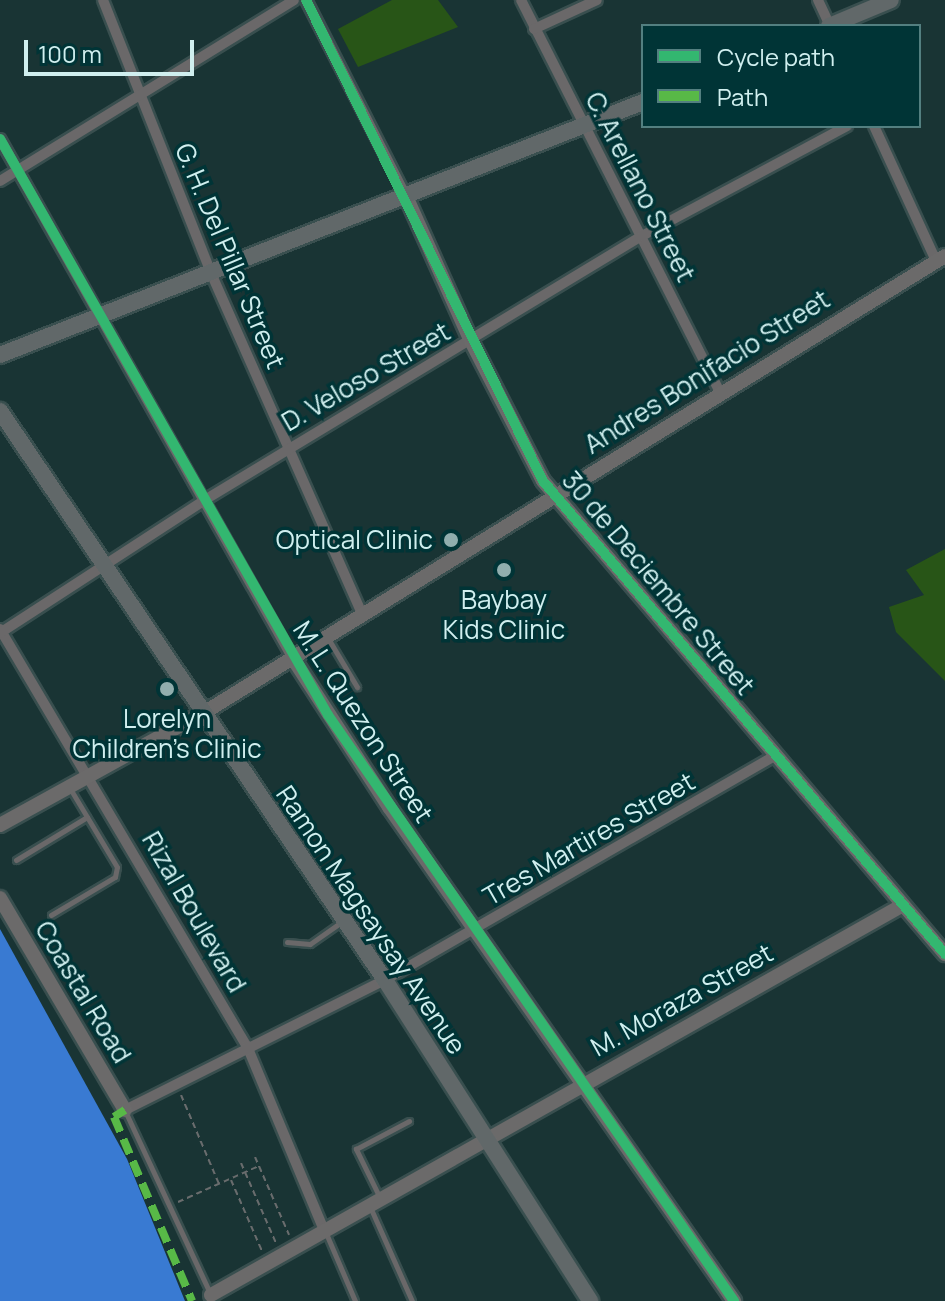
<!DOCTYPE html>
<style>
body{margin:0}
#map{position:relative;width:945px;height:1301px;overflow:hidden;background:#193434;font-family:Manrope,sans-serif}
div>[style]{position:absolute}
.green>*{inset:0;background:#285517}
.water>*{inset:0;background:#397ad2}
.path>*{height:2px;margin-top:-1px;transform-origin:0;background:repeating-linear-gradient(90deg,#696c6d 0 6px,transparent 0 10px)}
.roads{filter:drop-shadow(2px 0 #394f4f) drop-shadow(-2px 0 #394f4f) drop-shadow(0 2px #394f4f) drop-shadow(0 -2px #394f4f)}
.lane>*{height:5px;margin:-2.5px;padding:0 2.5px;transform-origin:2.5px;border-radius:2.5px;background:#6a6869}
.street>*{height:10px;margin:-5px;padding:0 5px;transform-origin:5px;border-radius:5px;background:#6a6869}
.secondary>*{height:14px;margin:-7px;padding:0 7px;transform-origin:7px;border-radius:7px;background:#6b6a6a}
.primary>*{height:16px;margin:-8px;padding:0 8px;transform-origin:8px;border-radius:8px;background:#616869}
.quiet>*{height:8px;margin-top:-4px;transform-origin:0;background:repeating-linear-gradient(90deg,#58b947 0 16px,transparent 0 24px)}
.cycleway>*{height:10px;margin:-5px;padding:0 5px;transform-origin:5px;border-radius:5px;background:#33b770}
.dots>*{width:22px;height:22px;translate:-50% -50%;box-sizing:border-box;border:4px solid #003436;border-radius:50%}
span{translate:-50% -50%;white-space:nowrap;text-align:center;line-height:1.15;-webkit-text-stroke:7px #003436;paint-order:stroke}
.street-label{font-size:26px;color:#d0efef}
.poi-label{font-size:26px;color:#d0efef}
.right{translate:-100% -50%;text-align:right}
.legend{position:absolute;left:641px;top:24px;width:280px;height:104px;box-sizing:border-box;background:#003436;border:2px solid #537f80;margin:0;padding:10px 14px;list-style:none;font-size:24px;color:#d0efef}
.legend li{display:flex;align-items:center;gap:16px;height:40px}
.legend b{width:40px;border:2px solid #537f80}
.scale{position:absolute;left:24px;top:40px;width:170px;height:36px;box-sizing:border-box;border:4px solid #d0efef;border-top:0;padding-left:10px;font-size:24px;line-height:28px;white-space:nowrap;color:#d0efef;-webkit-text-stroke:6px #003436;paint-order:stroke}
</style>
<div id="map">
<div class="green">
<div style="clip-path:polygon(392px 0,438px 0,458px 27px,358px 67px,338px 29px)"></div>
<div style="clip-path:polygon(945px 549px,945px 681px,896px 632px,889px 607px,924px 595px,906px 570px)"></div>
</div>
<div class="water">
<div style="clip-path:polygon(0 929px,127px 1159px,185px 1301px,0 1301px)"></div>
</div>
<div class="path">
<div style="left:181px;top:1095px;width:97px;rotate:66.9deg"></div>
<div style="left:255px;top:1157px;width:85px;rotate:66.4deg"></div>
<div style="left:241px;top:1163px;width:87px;rotate:66.4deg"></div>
<div style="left:231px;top:1180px;width:77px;rotate:66.4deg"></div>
<div style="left:178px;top:1202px;width:89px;rotate:-24deg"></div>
</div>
<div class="roads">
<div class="lane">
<div style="left:329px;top:640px;width:55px;rotate:59.2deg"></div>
<div style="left:16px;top:860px;width:83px;rotate:-31.2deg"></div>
<div style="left:51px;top:915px;width:74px;rotate:-30.7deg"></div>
<div style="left:115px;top:877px;width:10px;rotate:-79deg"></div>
<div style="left:117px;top:867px;width:90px;rotate:-120.9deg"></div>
<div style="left:287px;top:942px;width:23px;rotate:5deg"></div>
<div style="left:310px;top:944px;width:39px;rotate:-35deg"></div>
<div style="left:126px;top:1113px;width:199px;rotate:65deg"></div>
<div style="left:380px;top:1198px;width:55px;rotate:-116.1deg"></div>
<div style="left:356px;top:1149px;width:60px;rotate:-27.8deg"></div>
<div style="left:371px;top:1209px;width:101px;rotate:66deg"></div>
<div style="left:325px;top:1231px;width:76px;rotate:66.8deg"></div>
</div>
<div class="street">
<div style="left:103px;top:0;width:294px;rotate:68.4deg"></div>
<div style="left:211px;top:273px;width:373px;rotate:66.1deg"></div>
<div style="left:306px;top:0;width:220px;rotate:63deg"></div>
<div style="left:521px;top:0;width:441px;rotate:63.1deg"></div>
<div style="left:818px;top:0;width:29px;rotate:65deg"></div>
<div style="left:534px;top:29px;width:69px;rotate:-24.7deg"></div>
<div style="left:874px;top:126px;width:149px;rotate:65.3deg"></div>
<div style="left:0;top:139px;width:595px;rotate:60.59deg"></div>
<div style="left:0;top:181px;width:345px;rotate:-31.6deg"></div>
<div style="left:0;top:629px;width:485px;rotate:59.4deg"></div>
<div style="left:247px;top:1046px;width:199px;rotate:67.3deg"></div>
<div style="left:0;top:633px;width:242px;rotate:-33deg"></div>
<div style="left:203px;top:501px;width:511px;rotate:-31.14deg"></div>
<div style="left:640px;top:237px;width:235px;rotate:-28.2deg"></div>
<div style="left:125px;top:1110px;width:291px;rotate:-26.6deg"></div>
<div style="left:385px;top:980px;width:449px;rotate:-29.9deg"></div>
</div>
<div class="secondary">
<div style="left:406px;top:196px;width:159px;rotate:65.9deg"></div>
<div style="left:471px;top:341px;width:157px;rotate:62.8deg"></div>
<div style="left:543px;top:481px;width:621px;rotate:49.64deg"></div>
<div style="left:292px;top:657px;width:179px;rotate:57.1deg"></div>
<div style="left:389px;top:807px;width:603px;rotate:55.07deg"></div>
<div style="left:0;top:825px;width:234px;rotate:-28.9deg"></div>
<div style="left:205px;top:712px;width:869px;rotate:-31.64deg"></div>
<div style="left:0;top:898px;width:246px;rotate:59.5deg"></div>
<div style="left:211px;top:1295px;width:794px;rotate:-29.4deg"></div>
</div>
<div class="primary">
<div style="left:829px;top:26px;width:67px;rotate:-22.8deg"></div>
<div style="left:0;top:355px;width:691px;rotate:-21.48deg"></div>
<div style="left:0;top:411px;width:687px;rotate:55.92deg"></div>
<div style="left:385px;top:980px;width:381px;rotate:57.4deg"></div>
</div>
</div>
<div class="quiet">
<div style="left:125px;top:1110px;width:13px;rotate:148deg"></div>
<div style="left:114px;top:1117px;width:200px;rotate:67deg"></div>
</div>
<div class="cycleway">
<div style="left:306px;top:0;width:536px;rotate:63.77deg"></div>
<div style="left:543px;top:481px;width:621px;rotate:49.64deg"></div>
<div style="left:0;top:139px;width:663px;rotate:60.34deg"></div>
<div style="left:328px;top:715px;width:713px;rotate:55.28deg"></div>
</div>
<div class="dots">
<div style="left:451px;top:540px;background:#90aeae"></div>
<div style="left:504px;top:570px;background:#90aeae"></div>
<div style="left:167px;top:689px;background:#90aeae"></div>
</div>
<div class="street-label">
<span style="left:640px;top:187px;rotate:63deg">C. Arellano Street</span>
<span style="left:230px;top:256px;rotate:67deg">G. H. Del Pillar Street</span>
<span style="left:707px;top:372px;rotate:-32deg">Andres Bonifacio Street</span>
<span style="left:366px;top:377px;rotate:-30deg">D. Veloso Street</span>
<span style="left:658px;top:583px;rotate:50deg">30 de Deciembre Street</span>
<span style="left:363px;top:722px;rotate:57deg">M. L. Quezon Street</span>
<span style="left:589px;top:839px;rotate:-30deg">Tres Martires Street</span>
<span style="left:194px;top:912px;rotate:60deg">Rizal Boulevard</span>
<span style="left:371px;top:920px;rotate:56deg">Ramon Magsaysay Avenue</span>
<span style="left:83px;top:992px;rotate:59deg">Coastal Road</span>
<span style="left:682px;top:1000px;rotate:-29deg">M. Moraza Street</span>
</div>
<div class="poi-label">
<span class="right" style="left:433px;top:540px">Optical Clinic</span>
<span style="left:504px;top:615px">Baybay<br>Kids Clinic</span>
<span style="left:167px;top:734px">Lorelyn<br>Children's Clinic</span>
</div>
<ul class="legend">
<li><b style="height:10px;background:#33b770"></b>Cycle path</li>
<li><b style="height:10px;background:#58b947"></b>Path</li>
</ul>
<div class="scale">100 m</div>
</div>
